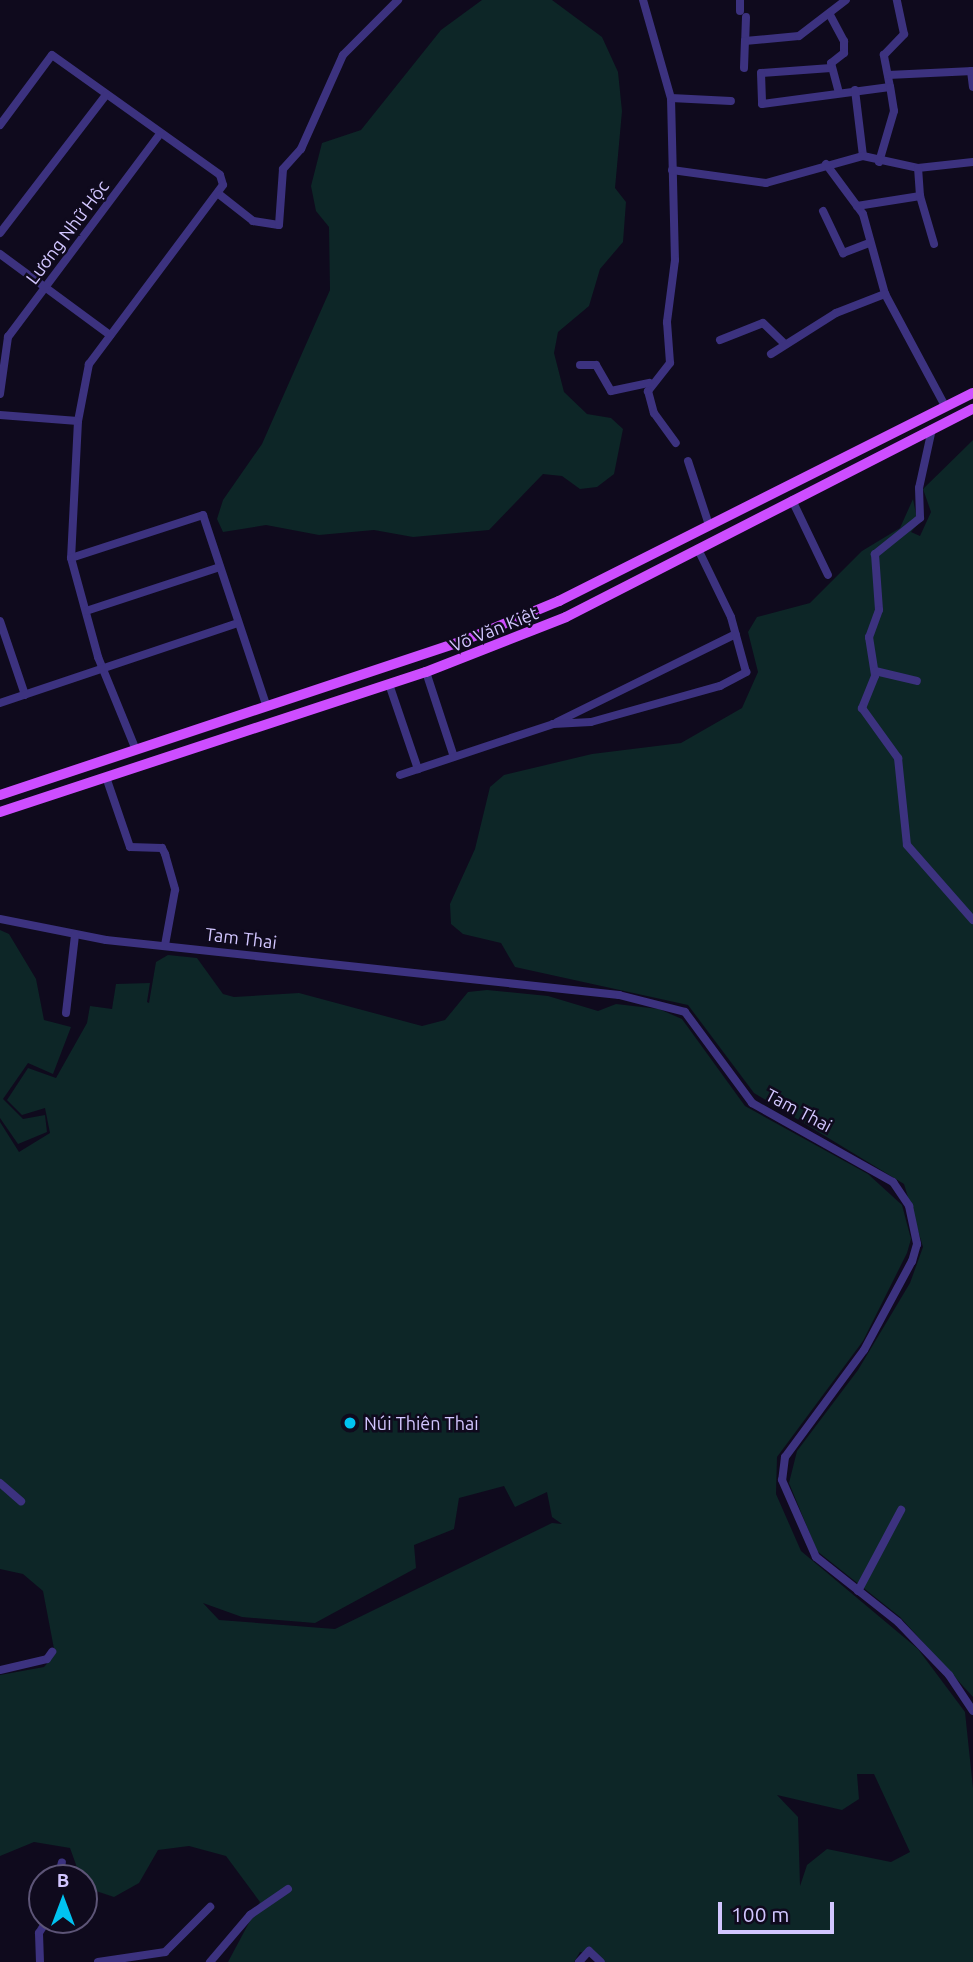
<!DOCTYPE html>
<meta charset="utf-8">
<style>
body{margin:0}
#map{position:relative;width:973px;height:1962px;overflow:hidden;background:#0f0a1d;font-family:Ubuntu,sans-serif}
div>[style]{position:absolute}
.green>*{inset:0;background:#0d2627}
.minor>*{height:8px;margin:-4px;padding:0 4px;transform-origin:4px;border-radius:4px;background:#3c327f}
.major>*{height:10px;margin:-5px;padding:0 5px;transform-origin:5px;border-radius:5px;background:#cd4dff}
.dots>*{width:19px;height:19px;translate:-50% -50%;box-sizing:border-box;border:4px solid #0f0a1d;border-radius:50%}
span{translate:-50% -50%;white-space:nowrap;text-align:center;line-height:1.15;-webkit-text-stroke:5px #0f0a1d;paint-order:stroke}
.street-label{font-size:18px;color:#d2c6ff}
.poi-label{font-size:18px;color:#d2c6ff}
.left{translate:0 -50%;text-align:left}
.north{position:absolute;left:28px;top:1864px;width:70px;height:70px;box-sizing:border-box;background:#0f0a1d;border:2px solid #5d5577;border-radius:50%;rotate:0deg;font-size:19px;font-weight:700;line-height:28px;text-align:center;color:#d2c6ff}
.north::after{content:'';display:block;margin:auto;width:24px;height:32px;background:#00c3f1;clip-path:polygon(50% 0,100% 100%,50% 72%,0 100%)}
.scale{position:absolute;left:718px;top:1902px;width:116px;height:32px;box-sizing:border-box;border:4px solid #d2c6ff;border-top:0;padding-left:9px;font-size:21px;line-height:24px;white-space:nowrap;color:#d2c6ff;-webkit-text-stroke:5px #0f0a1d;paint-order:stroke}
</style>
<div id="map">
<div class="green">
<div style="clip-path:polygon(482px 0,552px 0,602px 37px,618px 72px,622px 111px,615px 188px,626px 202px,623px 242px,600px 269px,589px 306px,558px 332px,554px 353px,564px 392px,587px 414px,611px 418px,623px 429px,614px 474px,597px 487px,580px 489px,562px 476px,543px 474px,489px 530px,413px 537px,374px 530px,319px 535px,266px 525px,223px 532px,217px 519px,223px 500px,262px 444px,330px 290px,329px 227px,316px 211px,311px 186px,322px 143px,361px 130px,441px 30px)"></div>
<div style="clip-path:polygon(973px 440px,973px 1697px,900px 1617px,817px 1551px,789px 1483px,797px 1451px,858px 1370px,910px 1283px,923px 1247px,904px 1184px,754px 1093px,688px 1005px,515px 967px,501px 943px,463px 934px,451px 924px,450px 904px,475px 849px,490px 787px,504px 775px,592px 754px,681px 743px,742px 708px,758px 672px,748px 632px,757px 617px,810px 603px,862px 551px,900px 528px,913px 499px,918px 524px,911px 532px,920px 536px,931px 512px,923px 489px)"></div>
<div style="clip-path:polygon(0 930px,9px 934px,36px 979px,44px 1020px,71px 1027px,53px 1074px,28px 1063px,3px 1099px,23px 1119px,45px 1115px,47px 1132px,18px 1144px,0 1118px)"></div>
<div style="clip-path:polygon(evenodd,168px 955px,197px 958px,223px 994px,234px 997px,299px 993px,422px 1026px,445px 1020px,468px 992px,487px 990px,548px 996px,598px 1011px,616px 1004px,659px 1009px,682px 1019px,745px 1106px,868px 1174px,902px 1205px,911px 1239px,907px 1253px,863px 1341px,777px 1457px,776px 1494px,801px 1551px,918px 1649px,965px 1712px,973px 1788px,973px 1962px,597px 1962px,595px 1955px,580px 1952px,574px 1962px,228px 1962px,260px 1902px,226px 1856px,189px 1846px,158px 1850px,139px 1883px,114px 1897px,84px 1887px,70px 1848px,34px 1842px,0 1856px,0 1675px,44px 1667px,55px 1654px,43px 1591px,23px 1574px,0 1569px,0 1122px,19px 1152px,50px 1133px,45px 1108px,22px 1115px,7px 1100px,28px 1068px,56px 1078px,87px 1023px,90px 1006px,112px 1009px,116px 984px,150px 983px,147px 1002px,149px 1003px,156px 962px,168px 955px,504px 1486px,515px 1507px,547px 1492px,552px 1517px,562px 1524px,552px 1523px,335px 1629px,219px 1620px,203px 1603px,242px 1617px,315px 1623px,416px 1568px,414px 1545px,454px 1529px,459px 1498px,504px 1486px,168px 955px,857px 1774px,874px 1774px,910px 1852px,891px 1862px,827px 1849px,807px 1865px,800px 1886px,798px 1817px,777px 1795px,842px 1810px,859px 1799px,857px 1774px)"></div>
</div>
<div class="minor">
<div style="left:643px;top:0;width:102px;rotate:74.1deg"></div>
<div style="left:671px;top:98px;width:162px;rotate:88.6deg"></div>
<div style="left:675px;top:260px;width:63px;rotate:97.4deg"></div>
<div style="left:667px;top:322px;width:41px;rotate:85.8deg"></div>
<div style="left:670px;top:363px;width:36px;rotate:128deg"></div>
<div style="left:648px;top:391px;width:23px;rotate:75deg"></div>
<div style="left:654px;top:413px;width:37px;rotate:54deg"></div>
<div style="left:740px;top:0;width:11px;rotate:90deg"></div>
<div style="left:830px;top:15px;width:30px;rotate:62deg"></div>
<div style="left:844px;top:41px;width:12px;rotate:90deg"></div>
<div style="left:844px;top:53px;width:16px;rotate:142deg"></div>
<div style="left:831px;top:63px;width:31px;rotate:75deg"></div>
<div style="left:746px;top:17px;width:24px;rotate:92deg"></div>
<div style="left:745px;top:41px;width:54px;rotate:-5.3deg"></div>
<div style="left:799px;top:36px;width:59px;rotate:-37.5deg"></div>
<div style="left:744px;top:68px;width:27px;rotate:-88deg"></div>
<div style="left:831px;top:68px;width:70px;rotate:175.9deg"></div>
<div style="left:761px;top:73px;width:31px;rotate:88deg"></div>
<div style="left:762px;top:104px;width:129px;rotate:-7.6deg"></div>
<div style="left:890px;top:87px;width:33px;rotate:-101deg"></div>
<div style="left:884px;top:55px;width:29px;rotate:-46deg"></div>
<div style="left:904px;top:34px;width:35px;rotate:-102deg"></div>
<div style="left:971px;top:71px;width:16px;rotate:83deg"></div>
<div style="left:888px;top:75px;width:85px;rotate:-2.7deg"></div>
<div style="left:855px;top:90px;width:66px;rotate:83.1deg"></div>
<div style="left:671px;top:98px;width:60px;rotate:2.9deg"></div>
<div style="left:0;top:125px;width:87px;rotate:-53.4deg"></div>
<div style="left:52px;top:55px;width:206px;rotate:35.5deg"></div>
<div style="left:220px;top:175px;width:10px;rotate:73deg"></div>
<div style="left:223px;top:185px;width:224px;rotate:126.8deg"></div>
<div style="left:89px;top:364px;width:58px;rotate:100.9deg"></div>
<div style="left:78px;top:421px;width:137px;rotate:92.9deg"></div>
<div style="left:71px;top:558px;width:103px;rotate:74.7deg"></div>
<div style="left:98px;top:657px;width:100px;rotate:67.8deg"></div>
<div style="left:879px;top:162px;width:53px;rotate:-73.6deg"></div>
<div style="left:894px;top:111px;width:24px;rotate:-99deg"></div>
<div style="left:826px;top:164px;width:62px;rotate:53.5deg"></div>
<div style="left:863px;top:214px;width:83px;rotate:74.6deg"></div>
<div style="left:885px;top:294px;width:127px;rotate:61.8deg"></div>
<div style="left:672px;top:170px;width:95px;rotate:7.9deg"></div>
<div style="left:766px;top:183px;width:101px;rotate:-15.6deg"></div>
<div style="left:863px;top:156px;width:56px;rotate:12.3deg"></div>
<div style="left:918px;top:168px;width:55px;rotate:-6.2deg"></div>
<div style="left:220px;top:195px;width:42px;rotate:38.2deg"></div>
<div style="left:253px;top:221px;width:26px;rotate:9deg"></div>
<div style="left:279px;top:225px;width:56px;rotate:-85.9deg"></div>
<div style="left:283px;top:169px;width:27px;rotate:-48deg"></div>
<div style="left:301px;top:149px;width:103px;rotate:-65.9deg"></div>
<div style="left:343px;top:55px;width:78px;rotate:-45deg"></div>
<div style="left:920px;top:196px;width:50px;rotate:73.7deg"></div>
<div style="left:857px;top:206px;width:64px;rotate:-9deg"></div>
<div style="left:920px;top:196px;width:28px;rotate:-94deg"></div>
<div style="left:823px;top:211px;width:47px;rotate:64.5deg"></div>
<div style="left:843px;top:253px;width:28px;rotate:-21deg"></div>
<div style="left:0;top:233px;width:174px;rotate:-52.5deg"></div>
<div style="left:0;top:254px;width:137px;rotate:36.4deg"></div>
<div style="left:720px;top:340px;width:46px;rotate:-21.6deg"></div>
<div style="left:763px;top:323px;width:29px;rotate:44deg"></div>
<div style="left:771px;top:354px;width:77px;rotate:-32.2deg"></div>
<div style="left:836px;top:313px;width:53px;rotate:-21.2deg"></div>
<div style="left:580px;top:365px;width:16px"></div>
<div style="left:596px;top:365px;width:30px;rotate:60deg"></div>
<div style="left:611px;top:391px;width:39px;rotate:-12deg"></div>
<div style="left:0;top:394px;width:58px;rotate:-82deg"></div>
<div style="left:8px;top:337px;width:254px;rotate:-53.2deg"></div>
<div style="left:0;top:415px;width:78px;rotate:4.4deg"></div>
<div style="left:932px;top:429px;width:60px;rotate:102.4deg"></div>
<div style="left:919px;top:488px;width:30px;rotate:88deg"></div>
<div style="left:920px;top:518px;width:58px;rotate:141.3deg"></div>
<div style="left:875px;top:554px;width:56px;rotate:85.9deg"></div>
<div style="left:879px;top:610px;width:29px;rotate:110deg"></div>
<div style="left:869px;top:637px;width:39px;rotate:81deg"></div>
<div style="left:875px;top:676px;width:35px;rotate:112deg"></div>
<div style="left:862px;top:708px;width:62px;rotate:54.2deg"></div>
<div style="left:898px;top:758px;width:87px;rotate:84.1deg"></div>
<div style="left:907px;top:845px;width:100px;rotate:48.7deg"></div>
<div style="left:688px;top:461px;width:67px;rotate:71.8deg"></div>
<div style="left:792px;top:500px;width:83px;rotate:64.4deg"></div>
<div style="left:71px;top:558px;width:139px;rotate:-18deg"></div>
<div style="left:203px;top:515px;width:202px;rotate:71.6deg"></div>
<div style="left:86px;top:611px;width:141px;rotate:-18.2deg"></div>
<div style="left:0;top:621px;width:78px;rotate:71.3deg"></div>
<div style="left:875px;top:671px;width:43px;rotate:13.4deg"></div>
<div style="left:426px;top:672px;width:89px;rotate:71.8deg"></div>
<div style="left:389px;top:684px;width:90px;rotate:71.2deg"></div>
<div style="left:0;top:703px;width:251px;rotate:-18.6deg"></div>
<div style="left:557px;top:722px;width:199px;rotate:-26.2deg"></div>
<div style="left:400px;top:775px;width:161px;rotate:-18.4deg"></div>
<div style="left:553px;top:724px;width:38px;rotate:-3deg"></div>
<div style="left:591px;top:722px;width:134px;rotate:-15.6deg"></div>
<div style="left:720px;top:686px;width:30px;rotate:-28deg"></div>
<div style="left:746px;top:672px;width:57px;rotate:-105.3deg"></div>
<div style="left:731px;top:617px;width:76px;rotate:-115.9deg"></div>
<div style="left:106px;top:777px;width:74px;rotate:71.1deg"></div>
<div style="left:130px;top:847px;width:32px;rotate:2deg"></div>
<div style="left:162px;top:848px;width:7px;rotate:63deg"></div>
<div style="left:165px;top:854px;width:37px;rotate:74deg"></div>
<div style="left:175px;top:890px;width:56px;rotate:100.3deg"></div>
<div style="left:0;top:919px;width:108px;rotate:11.2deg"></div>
<div style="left:106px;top:940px;width:516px;rotate:6.12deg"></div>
<div style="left:619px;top:995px;width:68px;rotate:14.4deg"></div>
<div style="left:685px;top:1012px;width:113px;rotate:53.6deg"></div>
<div style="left:752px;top:1103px;width:162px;rotate:29.3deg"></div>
<div style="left:893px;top:1182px;width:29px;rotate:56deg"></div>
<div style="left:909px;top:1206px;width:39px;rotate:78deg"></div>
<div style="left:917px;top:1244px;width:18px;rotate:106deg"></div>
<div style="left:912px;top:1261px;width:101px;rotate:118.3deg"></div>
<div style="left:864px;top:1350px;width:133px;rotate:126.4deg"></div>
<div style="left:785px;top:1457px;width:23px;rotate:97deg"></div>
<div style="left:782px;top:1480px;width:84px;rotate:66.2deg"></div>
<div style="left:816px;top:1557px;width:105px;rotate:38.4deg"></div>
<div style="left:898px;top:1622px;width:74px;rotate:46.1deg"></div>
<div style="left:949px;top:1675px;width:43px;rotate:56.3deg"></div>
<div style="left:66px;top:1013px;width:79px;rotate:-83.4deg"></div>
<div style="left:0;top:1483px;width:28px;rotate:41deg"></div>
<div style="left:858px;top:1591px;width:92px;rotate:-62deg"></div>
<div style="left:0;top:1670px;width:48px;rotate:-13.2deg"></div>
<div style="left:47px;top:1659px;width:9px;rotate:-54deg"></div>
<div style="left:58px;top:1878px;width:16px;rotate:-76deg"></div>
<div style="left:40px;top:1962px;width:29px;rotate:-92deg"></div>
<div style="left:39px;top:1933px;width:15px;rotate:-58deg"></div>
<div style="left:98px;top:1962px;width:68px;rotate:-8.5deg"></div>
<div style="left:165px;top:1952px;width:64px;rotate:-45deg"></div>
<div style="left:210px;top:1962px;width:62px;rotate:-49.6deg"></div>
<div style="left:250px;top:1915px;width:46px;rotate:-34.4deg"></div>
<div style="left:579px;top:1962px;width:15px;rotate:-48deg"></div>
<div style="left:589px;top:1951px;width:16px;rotate:43deg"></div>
</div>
<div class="major">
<div style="left:0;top:795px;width:490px;rotate:-18.4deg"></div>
<div style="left:465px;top:640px;width:102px;rotate:-22.5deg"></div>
<div style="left:559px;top:601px;width:463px;rotate:-26.7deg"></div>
<div style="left:0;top:812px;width:448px;rotate:-18.2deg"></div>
<div style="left:426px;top:672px;width:150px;rotate:-21.4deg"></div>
<div style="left:566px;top:617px;width:457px;rotate:-27.1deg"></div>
</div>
<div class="dots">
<div style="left:350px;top:1423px;background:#00c3f1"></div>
</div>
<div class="street-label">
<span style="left:67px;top:232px;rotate:-53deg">Lương Nhữ Hộc</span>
<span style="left:494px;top:629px;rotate:-22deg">Võ Văn Kiệt</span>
<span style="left:241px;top:938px;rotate:7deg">Tam Thai</span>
<span style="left:799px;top:1110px;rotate:28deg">Tam Thai</span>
</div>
<div class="poi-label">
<span class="left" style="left:364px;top:1423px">Núi Thiên Thai</span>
</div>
<div class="north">B</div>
<div class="scale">100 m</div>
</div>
